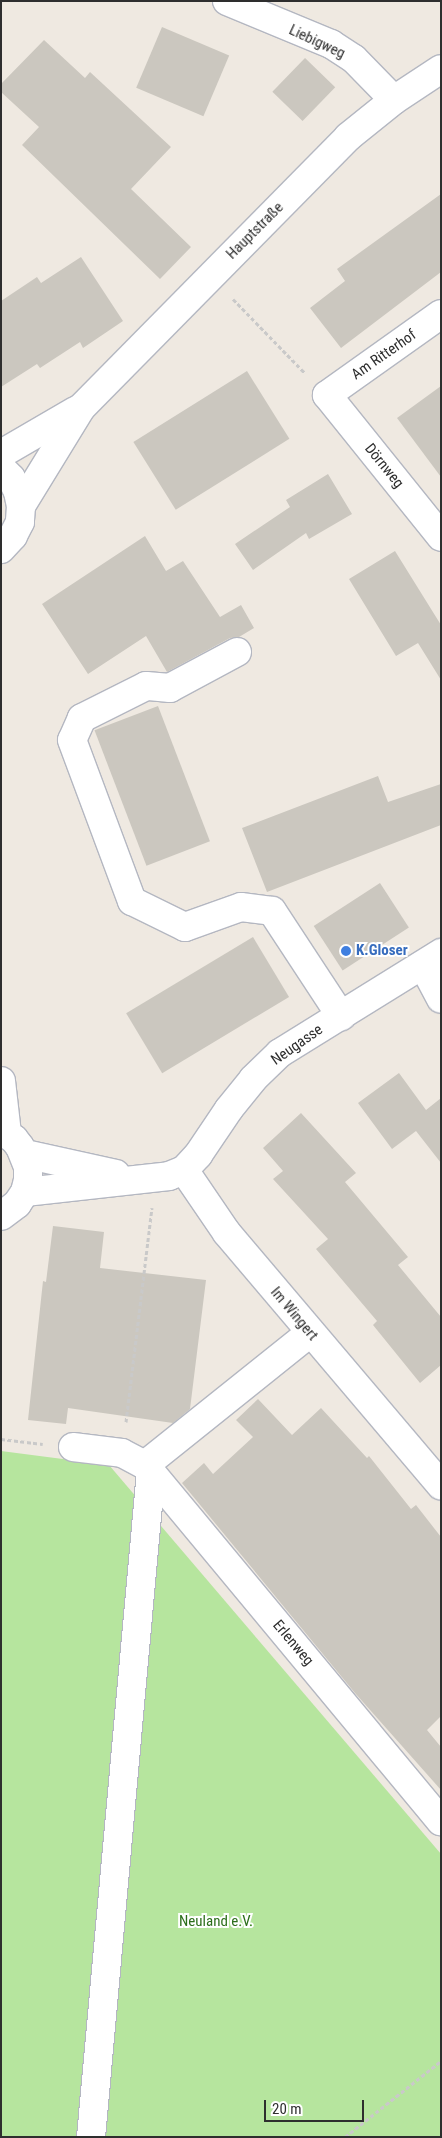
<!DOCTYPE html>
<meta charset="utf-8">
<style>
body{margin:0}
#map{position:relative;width:442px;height:2138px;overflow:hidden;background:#efe9e1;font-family:"Roboto Condensed",sans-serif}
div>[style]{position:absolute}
.green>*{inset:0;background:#b6e59e}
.building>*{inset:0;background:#cbc7bf;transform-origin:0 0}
.path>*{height:3px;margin-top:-1.5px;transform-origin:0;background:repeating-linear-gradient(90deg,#c9c9c9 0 4px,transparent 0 6.5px)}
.roads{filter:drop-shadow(1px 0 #b4b7c1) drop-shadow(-1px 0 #b4b7c1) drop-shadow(0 1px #b4b7c1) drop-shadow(0 -1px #b4b7c1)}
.minor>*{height:28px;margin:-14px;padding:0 14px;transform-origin:14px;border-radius:14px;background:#fff}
.dots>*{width:14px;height:14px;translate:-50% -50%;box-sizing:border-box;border:2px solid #fff;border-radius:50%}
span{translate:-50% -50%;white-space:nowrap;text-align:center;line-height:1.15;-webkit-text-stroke:4px #fff;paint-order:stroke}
.street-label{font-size:15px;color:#2e2e2e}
.shop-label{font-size:15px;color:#366cbe;font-weight:700}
.left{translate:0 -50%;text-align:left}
.park-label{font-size:15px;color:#2c6e1b}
.frame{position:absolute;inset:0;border:2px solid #2e2e2e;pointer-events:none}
.scale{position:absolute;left:264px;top:2100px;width:100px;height:22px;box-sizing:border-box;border:2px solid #2e2e2e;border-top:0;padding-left:6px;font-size:15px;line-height:18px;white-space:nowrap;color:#2e2e2e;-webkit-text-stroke:4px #fff;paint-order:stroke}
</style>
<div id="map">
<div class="green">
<div style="clip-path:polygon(1px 1451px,109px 1465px,441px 1854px,441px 2137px,1px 2137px)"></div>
</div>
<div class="building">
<div style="left:162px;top:27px;width:73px;height:66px;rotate:23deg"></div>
<div style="clip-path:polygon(44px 40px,85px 78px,90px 72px,171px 147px,131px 189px,191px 247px,160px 279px,22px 145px,39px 127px,1px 92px,1px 84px)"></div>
<div style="left:305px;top:58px;width:42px;height:47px;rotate:44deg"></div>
<div style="clip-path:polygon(441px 194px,441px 272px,341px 348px,310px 308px,345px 281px,337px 269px)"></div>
<div style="clip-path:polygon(81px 257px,123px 321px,83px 348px,80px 342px,40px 368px,37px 364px,1px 387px,1px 301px,37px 277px,41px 283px)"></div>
<div style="left:247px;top:371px;width:80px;height:134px;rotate:58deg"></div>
<div style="clip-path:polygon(441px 386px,441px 477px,397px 418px)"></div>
<div style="clip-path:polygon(328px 474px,352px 514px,309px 539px,306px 533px,253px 570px,235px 544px,290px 507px,286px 500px)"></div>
<div style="clip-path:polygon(145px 536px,166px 571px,183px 561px,220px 617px,241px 605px,254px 628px,239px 637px,230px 638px,167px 672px,146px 636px,88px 674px,42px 604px)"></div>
<div style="clip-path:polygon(395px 551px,441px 625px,441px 680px,418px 643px,396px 656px,349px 579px)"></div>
<div style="left:158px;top:706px;width:145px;height:68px;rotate:69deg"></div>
<div style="clip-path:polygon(378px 776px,388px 802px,441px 784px,441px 825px,267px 892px,242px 828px)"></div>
<div style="left:380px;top:883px;width:53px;height:79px;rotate:57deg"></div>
<div style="left:253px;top:937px;width:70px;height:148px;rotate:59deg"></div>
<div style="clip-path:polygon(399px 1073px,426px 1110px,441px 1098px,441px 1163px,416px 1131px,392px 1149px,358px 1103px)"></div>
<div style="clip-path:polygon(301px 1113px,356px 1173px,345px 1182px,408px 1257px,398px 1265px,441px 1317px,441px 1365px,420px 1383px,373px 1325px,377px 1321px,316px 1249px,328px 1239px,273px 1179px,283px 1171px,263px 1148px)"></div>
<div style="clip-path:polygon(53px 1226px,104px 1232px,100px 1268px,206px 1280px,190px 1409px,173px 1423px,68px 1408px,66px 1424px,28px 1420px,43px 1281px,46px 1282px)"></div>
<div style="clip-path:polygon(258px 1399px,292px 1435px,321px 1408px,367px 1458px,369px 1456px,411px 1509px,416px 1505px,441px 1537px,441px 1716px,427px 1730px,441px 1747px,441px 1790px,355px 1693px,182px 1483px,204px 1463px,213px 1474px,253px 1437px,236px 1420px)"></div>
</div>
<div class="path">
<div style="left:233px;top:299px;width:103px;rotate:45.8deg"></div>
<div style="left:126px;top:1422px;width:216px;rotate:-83.1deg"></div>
<div style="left:1px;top:1439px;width:42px;rotate:6.8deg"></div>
<div style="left:345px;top:2137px;width:122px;rotate:-38.4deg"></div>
</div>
<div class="roads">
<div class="minor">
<div style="left:227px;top:1px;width:113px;rotate:22.5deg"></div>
<div style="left:331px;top:44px;width:27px;rotate:33deg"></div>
<div style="left:354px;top:59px;width:57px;rotate:45.7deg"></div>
<div style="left:441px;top:314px;width:140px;rotate:144.6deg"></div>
<div style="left:327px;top:395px;width:182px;rotate:51.2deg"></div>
<div style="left:1px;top:454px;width:86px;rotate:-30.2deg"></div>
<div style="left:1px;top:468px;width:14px;rotate:45deg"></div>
<div style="left:11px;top:478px;width:16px;rotate:63deg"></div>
<div style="left:18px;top:492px;width:14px;rotate:78deg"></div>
<div style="left:21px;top:506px;width:16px;rotate:94deg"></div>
<div style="left:20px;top:522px;width:16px;rotate:117deg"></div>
<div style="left:13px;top:536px;width:18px;rotate:133deg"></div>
<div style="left:21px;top:506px;width:115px;rotate:-58.5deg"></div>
<div style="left:81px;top:408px;width:380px;rotate:-45.4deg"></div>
<div style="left:348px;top:137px;width:59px;rotate:-38.8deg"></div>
<div style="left:394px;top:100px;width:56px;rotate:-33.4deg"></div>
<div style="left:237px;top:652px;width:76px;rotate:151.8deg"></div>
<div style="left:170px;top:688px;width:24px;rotate:-175deg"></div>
<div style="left:146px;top:686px;width:72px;rotate:153.4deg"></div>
<div style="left:82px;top:718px;width:24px;rotate:114deg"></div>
<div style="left:72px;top:740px;width:172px;rotate:69.6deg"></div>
<div style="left:132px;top:901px;width:59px;rotate:26.1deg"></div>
<div style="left:185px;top:927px;width:59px;rotate:-19.7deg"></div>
<div style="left:241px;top:907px;width:31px;rotate:7deg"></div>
<div style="left:272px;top:911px;width:126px;rotate:56.7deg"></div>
<div style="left:423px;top:965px;width:38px;rotate:62deg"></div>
<div style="left:1px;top:1081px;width:53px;rotate:83.5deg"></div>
<div style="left:1px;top:1131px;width:15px;rotate:32deg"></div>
<div style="left:14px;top:1139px;width:10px;rotate:53deg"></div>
<div style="left:20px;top:1147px;width:22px;rotate:68deg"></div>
<div style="left:28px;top:1167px;width:13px;rotate:90deg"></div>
<div style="left:28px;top:1180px;width:12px;rotate:104deg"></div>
<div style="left:25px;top:1192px;width:14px;rotate:124deg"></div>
<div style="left:17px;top:1204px;width:20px;rotate:143deg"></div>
<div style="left:25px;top:1154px;width:93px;rotate:12.4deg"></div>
<div style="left:184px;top:1170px;width:76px;rotate:55.7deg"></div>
<div style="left:227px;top:1233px;width:331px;rotate:49.7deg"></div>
<div style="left:25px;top:1192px;width:145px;rotate:-6.3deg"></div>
<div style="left:169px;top:1176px;width:16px;rotate:-22deg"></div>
<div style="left:184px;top:1170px;width:21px;rotate:-47deg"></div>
<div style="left:198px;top:1155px;width:55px;rotate:-56deg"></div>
<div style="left:229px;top:1109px;width:38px;rotate:-51deg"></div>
<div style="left:253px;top:1079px;width:37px;rotate:-44deg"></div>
<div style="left:280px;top:1053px;width:190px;rotate:-31.8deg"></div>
<div style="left:73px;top:1447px;width:49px;rotate:7deg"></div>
<div style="left:122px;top:1453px;width:26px;rotate:28deg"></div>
<div style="left:145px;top:1465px;width:463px;rotate:50.3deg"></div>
<div style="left:145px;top:1465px;width:211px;rotate:-38.7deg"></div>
<div style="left:91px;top:2137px;width:669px;rotate:-84.85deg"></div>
</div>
</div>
<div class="dots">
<div style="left:346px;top:951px;background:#3f7fe0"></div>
</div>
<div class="street-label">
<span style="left:317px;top:42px;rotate:25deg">Liebigweg</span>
<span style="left:255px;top:231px;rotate:-45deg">Hauptstraße</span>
<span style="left:384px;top:355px;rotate:-35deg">Am Ritterhof</span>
<span style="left:384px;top:466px;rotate:51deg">Dörnweg</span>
<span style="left:297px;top:1045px;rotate:-35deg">Neugasse</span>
<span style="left:294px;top:1314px;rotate:50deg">Im Wingert</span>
<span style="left:293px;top:1643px;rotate:50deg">Erlenweg</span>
</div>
<div class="shop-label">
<span class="left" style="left:356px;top:951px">K.Gloser</span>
</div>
<div class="park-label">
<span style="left:216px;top:1922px">Neuland e.V.</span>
</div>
<div class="frame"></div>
<div class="scale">20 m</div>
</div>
